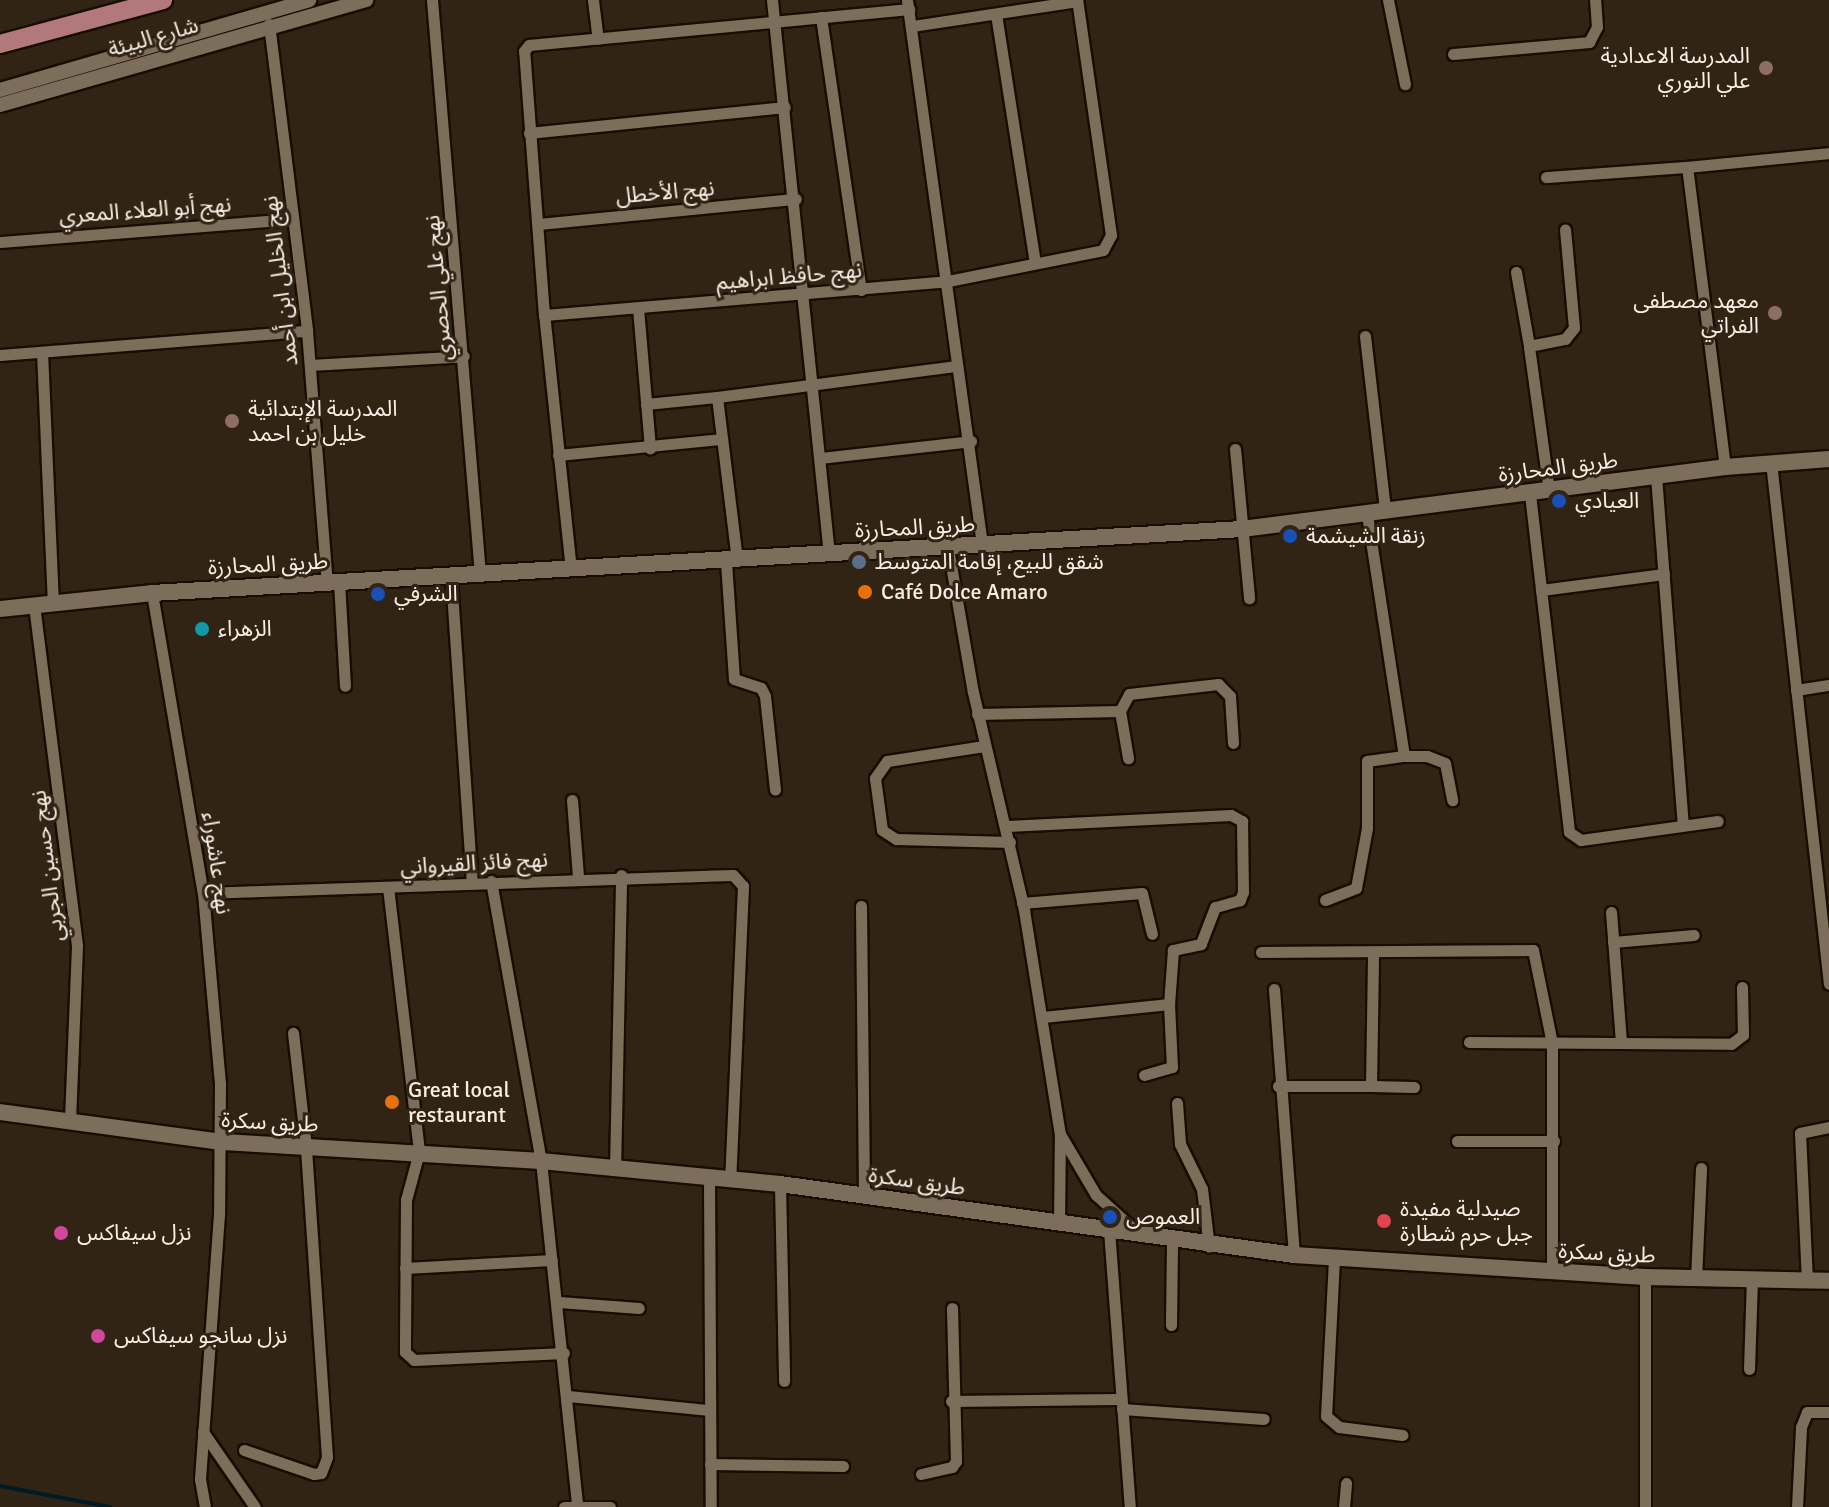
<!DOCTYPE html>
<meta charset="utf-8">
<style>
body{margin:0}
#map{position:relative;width:1829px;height:1507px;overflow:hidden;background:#312415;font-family:Signika,"Noto Sans Arabic",sans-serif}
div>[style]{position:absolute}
.stream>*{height:4px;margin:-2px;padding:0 2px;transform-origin:2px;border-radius:2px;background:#011b24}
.roads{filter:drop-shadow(2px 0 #180d01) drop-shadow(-2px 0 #180d01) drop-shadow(0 2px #180d01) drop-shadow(0 -2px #180d01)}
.minor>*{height:11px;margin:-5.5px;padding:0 5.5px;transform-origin:5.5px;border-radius:5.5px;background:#7d6e5c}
.tertiary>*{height:14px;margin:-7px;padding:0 7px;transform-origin:7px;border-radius:7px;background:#7d6e5c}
.secondary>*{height:16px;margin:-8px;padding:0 8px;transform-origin:8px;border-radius:8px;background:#7d6e5c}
.primary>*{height:18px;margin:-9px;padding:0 9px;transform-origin:9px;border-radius:9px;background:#b1797c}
.dots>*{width:22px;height:22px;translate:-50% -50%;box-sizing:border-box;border:4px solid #312415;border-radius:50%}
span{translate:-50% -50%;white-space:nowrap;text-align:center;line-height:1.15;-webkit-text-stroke:6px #312415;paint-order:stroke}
.street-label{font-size:22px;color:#f7efe5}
.poi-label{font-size:22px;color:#f7efe5}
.right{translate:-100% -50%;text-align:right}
.left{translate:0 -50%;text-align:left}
</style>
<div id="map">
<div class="stream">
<div style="left:0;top:1486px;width:112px;rotate:10.8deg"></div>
</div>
<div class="roads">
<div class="minor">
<div style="left:432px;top:0;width:576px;rotate:85.22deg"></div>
<div style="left:593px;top:0;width:39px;rotate:83deg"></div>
<div style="left:772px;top:0;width:557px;rotate:84.13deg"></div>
<div style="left:907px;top:0;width:550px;rotate:82.16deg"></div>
<div style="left:1388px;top:0;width:86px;rotate:78.6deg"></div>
<div style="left:996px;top:14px;width:251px;rotate:81.1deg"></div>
<div style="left:821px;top:17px;width:276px;rotate:81.7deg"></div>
<div style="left:269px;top:24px;width:309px;rotate:82.9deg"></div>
<div style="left:307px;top:331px;width:253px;rotate:85.5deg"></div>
<div style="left:912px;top:26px;width:167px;rotate:-8.6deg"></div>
<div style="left:1453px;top:54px;width:137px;rotate:-5deg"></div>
<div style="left:1589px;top:42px;width:17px;rotate:-62deg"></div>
<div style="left:1597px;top:27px;width:27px;rotate:-94deg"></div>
<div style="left:529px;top:133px;width:257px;rotate:-5.8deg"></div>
<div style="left:1546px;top:177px;width:141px;rotate:-4.1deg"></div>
<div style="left:539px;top:224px;width:258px;rotate:-5.6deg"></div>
<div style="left:0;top:242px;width:294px;rotate:-4.5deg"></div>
<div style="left:1516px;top:272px;width:75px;rotate:80deg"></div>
<div style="left:638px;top:308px;width:141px;rotate:85.1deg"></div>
<div style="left:544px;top:315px;width:405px;rotate:-4.8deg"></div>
<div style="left:948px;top:281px;width:158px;rotate:-11.3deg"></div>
<div style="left:1103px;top:250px;width:17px;rotate:-62deg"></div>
<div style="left:1111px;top:235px;width:237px;rotate:-98.2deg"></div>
<div style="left:1365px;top:336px;width:175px;rotate:83.4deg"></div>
<div style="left:42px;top:352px;width:251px;rotate:87.5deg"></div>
<div style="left:0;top:355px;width:308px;rotate:-4.5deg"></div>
<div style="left:310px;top:365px;width:154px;rotate:-3.3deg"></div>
<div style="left:646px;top:404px;width:71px;rotate:-5.6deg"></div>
<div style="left:1235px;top:449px;width:150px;rotate:84.6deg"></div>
<div style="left:558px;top:455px;width:165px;rotate:-5.6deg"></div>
<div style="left:820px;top:458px;width:152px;rotate:-6.4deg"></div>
<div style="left:1771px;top:462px;width:525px;rotate:83.66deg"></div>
<div style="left:1725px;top:467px;width:302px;rotate:-97.2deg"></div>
<div style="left:1687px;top:167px;width:143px;rotate:-5.6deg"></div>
<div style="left:1656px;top:476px;width:350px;rotate:85.6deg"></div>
<div style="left:1549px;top:491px;width:146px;rotate:-97.9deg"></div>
<div style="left:1529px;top:346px;width:37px;rotate:-11deg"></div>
<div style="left:1565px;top:339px;width:14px;rotate:-51deg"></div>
<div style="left:1574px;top:328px;width:99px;rotate:-95.2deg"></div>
<div style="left:1530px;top:494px;width:340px;rotate:83.4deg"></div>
<div style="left:1569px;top:832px;width:14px;rotate:34deg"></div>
<div style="left:1581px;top:840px;width:138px;rotate:-7.9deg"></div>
<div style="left:948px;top:548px;width:146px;rotate:80.2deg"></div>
<div style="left:973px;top:692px;width:224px;rotate:76.8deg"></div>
<div style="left:1024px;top:910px;width:227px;rotate:80.9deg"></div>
<div style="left:737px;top:560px;width:164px;rotate:-97deg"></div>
<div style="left:717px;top:397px;width:242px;rotate:-7.4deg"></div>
<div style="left:726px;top:562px;width:117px;rotate:86.1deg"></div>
<div style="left:734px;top:679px;width:28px;rotate:18deg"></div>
<div style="left:761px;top:688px;width:9px;rotate:63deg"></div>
<div style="left:765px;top:696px;width:94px;rotate:83.9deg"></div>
<div style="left:571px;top:570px;width:256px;rotate:-96deg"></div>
<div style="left:544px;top:315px;width:265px;rotate:-94.3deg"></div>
<div style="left:524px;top:51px;width:8px;rotate:-50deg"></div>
<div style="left:529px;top:45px;width:382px;rotate:-5.4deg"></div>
<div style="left:451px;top:577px;width:307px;rotate:86.1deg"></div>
<div style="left:339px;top:582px;width:104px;rotate:86.7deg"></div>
<div style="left:1541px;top:590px;width:124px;rotate:-7.4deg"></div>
<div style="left:152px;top:593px;width:304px;rotate:80.4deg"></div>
<div style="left:203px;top:893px;width:191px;rotate:84.9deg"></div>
<div style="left:220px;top:1083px;width:131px;rotate:90.4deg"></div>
<div style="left:219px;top:1214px;width:266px;rotate:94.1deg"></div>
<div style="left:200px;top:1479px;width:28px;rotate:80deg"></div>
<div style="left:34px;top:605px;width:344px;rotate:82.8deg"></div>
<div style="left:77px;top:946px;width:177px;rotate:92.3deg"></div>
<div style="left:1796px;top:690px;width:33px;rotate:-9deg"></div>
<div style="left:1120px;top:711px;width:48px;rotate:80.3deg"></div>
<div style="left:977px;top:714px;width:143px;rotate:-1.2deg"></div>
<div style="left:1120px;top:711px;width:19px;rotate:-62deg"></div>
<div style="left:1129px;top:694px;width:90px;rotate:-6.4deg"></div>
<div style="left:1218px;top:684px;width:17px;rotate:45deg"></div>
<div style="left:1230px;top:696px;width:47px;rotate:86.3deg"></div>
<div style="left:984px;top:746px;width:98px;rotate:171.2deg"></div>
<div style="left:887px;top:761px;width:21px;rotate:125deg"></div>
<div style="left:875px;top:778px;width:52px;rotate:82.3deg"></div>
<div style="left:882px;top:830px;width:17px;rotate:33deg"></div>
<div style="left:896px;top:839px;width:114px;rotate:1.5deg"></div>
<div style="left:1404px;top:756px;width:23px"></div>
<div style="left:1427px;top:756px;width:19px;rotate:21deg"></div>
<div style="left:1445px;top:763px;width:38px;rotate:79deg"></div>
<div style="left:572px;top:800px;width:77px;rotate:85.5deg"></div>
<div style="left:1007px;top:826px;width:224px;rotate:-2.8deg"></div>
<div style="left:1231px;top:815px;width:13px;rotate:29deg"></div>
<div style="left:1242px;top:821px;width:71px;rotate:89.2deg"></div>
<div style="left:1243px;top:892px;width:9px;rotate:111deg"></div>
<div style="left:1240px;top:900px;width:26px;rotate:164deg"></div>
<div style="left:1215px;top:907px;width:40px;rotate:111deg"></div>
<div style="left:1201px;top:944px;width:29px;rotate:168deg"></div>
<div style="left:1173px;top:950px;width:54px;rotate:94.2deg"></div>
<div style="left:491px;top:881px;width:284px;rotate:79.9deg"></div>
<div style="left:541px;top:1161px;width:345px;rotate:84deg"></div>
<div style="left:388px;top:887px;width:267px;rotate:83.3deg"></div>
<div style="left:419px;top:1152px;width:50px;rotate:105.2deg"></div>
<div style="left:406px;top:1200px;width:152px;rotate:90.4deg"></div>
<div style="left:405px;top:1352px;width:12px;rotate:42deg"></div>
<div style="left:414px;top:1360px;width:150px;rotate:-2.7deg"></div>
<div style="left:203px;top:893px;width:530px;rotate:-1.95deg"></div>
<div style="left:733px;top:875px;width:15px;rotate:48deg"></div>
<div style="left:743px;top:886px;width:293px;rotate:92.5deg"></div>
<div style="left:1325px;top:900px;width:33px;rotate:-21deg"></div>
<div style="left:1356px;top:888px;width:61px;rotate:-79.6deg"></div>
<div style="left:1367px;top:828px;width:67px;rotate:-90deg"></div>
<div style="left:1367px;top:761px;width:37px;rotate:-8deg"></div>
<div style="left:1404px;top:756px;width:246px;rotate:-98.7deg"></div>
<div style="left:1022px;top:903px;width:120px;rotate:-4.8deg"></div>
<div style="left:1142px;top:893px;width:42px;rotate:76.3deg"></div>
<div style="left:861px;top:906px;width:289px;rotate:89.4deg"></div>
<div style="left:1611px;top:912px;width:131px;rotate:85.6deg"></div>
<div style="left:1613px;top:942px;width:81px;rotate:-4.9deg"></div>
<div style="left:1261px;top:952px;width:272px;rotate:-0.4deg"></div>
<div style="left:1533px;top:950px;width:95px;rotate:78.5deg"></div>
<div style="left:1552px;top:1043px;width:229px;rotate:90deg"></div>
<div style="left:1274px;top:989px;width:267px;rotate:85.7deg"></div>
<div style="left:1043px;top:1017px;width:127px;rotate:-5.9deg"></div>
<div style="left:1169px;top:1004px;width:63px;rotate:87.3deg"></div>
<div style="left:1172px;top:1067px;width:29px;rotate:164deg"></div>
<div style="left:1469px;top:1042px;width:262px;rotate:0.4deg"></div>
<div style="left:1731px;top:1044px;width:15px;rotate:-37deg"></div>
<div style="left:1743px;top:1035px;width:48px;rotate:-91.2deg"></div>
<div style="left:1278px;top:1086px;width:93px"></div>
<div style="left:1371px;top:1086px;width:134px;rotate:-89.1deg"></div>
<div style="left:1371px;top:1086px;width:43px;rotate:1.3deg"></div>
<div style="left:1177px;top:1103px;width:41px;rotate:85.8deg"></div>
<div style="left:1180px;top:1144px;width:50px;rotate:63.9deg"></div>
<div style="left:1202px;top:1189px;width:58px;rotate:83.1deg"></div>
<div style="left:1457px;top:1141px;width:97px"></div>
<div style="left:615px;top:1169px;width:294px;rotate:-88.8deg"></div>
<div style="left:709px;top:1177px;width:330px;rotate:89.7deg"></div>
<div style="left:780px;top:1184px;width:197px;rotate:88.8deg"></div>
<div style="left:1059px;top:1224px;width:90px;rotate:-89.4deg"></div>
<div style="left:1060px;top:1134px;width:71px;rotate:59.5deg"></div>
<div style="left:1096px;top:1195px;width:57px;rotate:42.1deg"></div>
<div style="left:1109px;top:1230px;width:278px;rotate:85.7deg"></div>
<div style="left:1334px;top:1259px;width:157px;rotate:92.9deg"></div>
<div style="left:1326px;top:1416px;width:17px;rotate:40deg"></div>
<div style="left:1339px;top:1427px;width:64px;rotate:7.2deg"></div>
<div style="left:405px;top:1268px;width:147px;rotate:-3.1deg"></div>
<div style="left:1696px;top:1279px;width:111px;rotate:-87.4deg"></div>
<div style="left:1807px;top:1281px;width:148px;rotate:-92.7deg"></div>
<div style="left:1800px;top:1133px;width:30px;rotate:-12deg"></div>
<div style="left:559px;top:1302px;width:80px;rotate:4.3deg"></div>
<div style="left:1171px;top:1325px;width:84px;rotate:-89.3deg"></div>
<div style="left:1749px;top:1369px;width:89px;rotate:-88.1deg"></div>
<div style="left:568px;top:1396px;width:142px;rotate:5.7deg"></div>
<div style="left:951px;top:1401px;width:169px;rotate:-0.7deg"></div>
<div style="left:1122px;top:1409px;width:142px;rotate:4deg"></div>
<div style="left:203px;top:1432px;width:91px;rotate:55.3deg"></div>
<div style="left:244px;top:1450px;width:74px;rotate:18.9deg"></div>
<div style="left:314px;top:1474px;width:7px;rotate:-8deg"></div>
<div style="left:321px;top:1473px;width:17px;rotate:-69deg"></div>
<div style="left:327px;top:1457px;width:311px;rotate:-93.9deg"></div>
<div style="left:306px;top:1147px;width:115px;rotate:-96.5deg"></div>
<div style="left:710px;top:1464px;width:133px;rotate:0.9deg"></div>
<div style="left:921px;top:1474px;width:32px;rotate:-13deg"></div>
<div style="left:952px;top:1467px;width:7px;rotate:-56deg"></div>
<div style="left:956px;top:1461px;width:153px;rotate:-91.5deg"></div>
<div style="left:564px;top:1507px;width:46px"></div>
<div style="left:1344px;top:1507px;width:24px;rotate:-85deg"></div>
<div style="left:1645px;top:1507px;width:230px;rotate:-90deg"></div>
<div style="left:1797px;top:1507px;width:80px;rotate:-87.1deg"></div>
<div style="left:1801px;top:1427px;width:16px;rotate:-68deg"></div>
<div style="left:1807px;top:1412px;width:22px"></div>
</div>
<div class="tertiary">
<div style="left:0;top:90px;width:322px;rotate:-16.2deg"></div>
<div style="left:0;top:105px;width:381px;rotate:-16deg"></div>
</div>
<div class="secondary">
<div style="left:0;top:609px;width:153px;rotate:-6deg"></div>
<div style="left:152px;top:593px;width:1092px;rotate:-3.36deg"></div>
<div style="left:1242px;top:529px;width:487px;rotate:-7.3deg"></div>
<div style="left:1725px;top:467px;width:104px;rotate:-4.4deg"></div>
<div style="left:0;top:1112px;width:225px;rotate:7.7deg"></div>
<div style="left:223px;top:1142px;width:319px;rotate:3.4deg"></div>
<div style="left:541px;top:1161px;width:240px;rotate:5.5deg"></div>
<div style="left:780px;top:1184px;width:519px;rotate:7.86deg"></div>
<div style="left:1294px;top:1255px;width:352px;rotate:3.6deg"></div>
<div style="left:1645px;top:1277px;width:184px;rotate:1.2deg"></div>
</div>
<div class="primary">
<div style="left:0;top:44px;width:169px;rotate:-15.1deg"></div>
</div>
</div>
<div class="dots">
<div style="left:1766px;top:68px;background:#8d6e63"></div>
<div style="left:1775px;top:313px;background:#8d6e63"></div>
<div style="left:232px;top:421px;background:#8d6e63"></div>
<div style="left:1559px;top:501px;background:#1a4fb4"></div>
<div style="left:1290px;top:536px;background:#1a4fb4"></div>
<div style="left:859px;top:562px;background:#5c6f8a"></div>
<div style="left:865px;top:592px;background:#e8710a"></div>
<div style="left:378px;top:594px;background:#1a4fb4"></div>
<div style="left:202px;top:629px;background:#0f9aa8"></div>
<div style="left:392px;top:1102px;background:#e8710a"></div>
<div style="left:1110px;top:1217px;background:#1a4fb4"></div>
<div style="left:1384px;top:1221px;background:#e0444e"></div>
<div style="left:61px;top:1233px;background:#d1479c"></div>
<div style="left:98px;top:1336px;background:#d1479c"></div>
</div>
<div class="street-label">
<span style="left:153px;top:37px;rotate:-16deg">شارع البيئة</span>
<span style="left:665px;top:192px;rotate:-5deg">نهج الأخطل</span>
<span style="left:145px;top:210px;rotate:-4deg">نهج أبو العلاء المعري</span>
<span style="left:789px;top:276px;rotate:-5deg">نهج حافظ ابراهيم</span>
<span style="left:280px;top:281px;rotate:-97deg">نهج الخليل ابن أحمد</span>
<span style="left:438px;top:288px;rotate:-95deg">نهج علي الحصري</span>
<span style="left:1558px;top:467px;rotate:-7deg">طريق المحارزة</span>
<span style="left:915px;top:527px;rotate:-3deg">طريق المحارزة</span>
<span style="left:268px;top:564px;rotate:-3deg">طريق المحارزة</span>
<span style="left:217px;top:863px;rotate:82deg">نهج عاشوراء</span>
<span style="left:474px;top:863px;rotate:-3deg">نهج فائز القيرواني</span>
<span style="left:47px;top:866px;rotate:-97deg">نهج حسين الجربي</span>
<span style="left:270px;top:1122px;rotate:3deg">طريق سكرة</span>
<span style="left:917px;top:1181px;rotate:8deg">طريق سكرة</span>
<span style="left:1607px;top:1253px;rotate:3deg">طريق سكرة</span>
</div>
<div class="poi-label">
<span class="right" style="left:1750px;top:68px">المدرسة الاعدادية<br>علي النوري</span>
<span class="right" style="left:1759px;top:313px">معهد مصطفى<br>الفراتي</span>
<span class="left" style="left:248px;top:421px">المدرسة الإبتدائية<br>خليل بن احمد</span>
<span class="left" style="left:1575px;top:501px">العيادي</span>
<span class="left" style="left:1306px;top:536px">زنقة الشيشمة</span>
<span class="left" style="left:875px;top:562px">شقق للبيع، إقامة المتوسط</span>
<span class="left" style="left:881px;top:592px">Café Dolce Amaro</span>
<span class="left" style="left:394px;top:594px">الشرفي</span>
<span class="left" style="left:218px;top:629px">الزهراء</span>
<span class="left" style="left:408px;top:1102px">Great local<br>restaurant</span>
<span class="left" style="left:1400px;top:1221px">صيدلية مفيدة<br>جبل حرم شطارة</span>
<span class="left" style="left:1126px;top:1217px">العموص</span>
<span class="left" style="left:77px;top:1233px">نزل سيفاكس</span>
<span class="left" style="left:114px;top:1336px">نزل سانجو سيفاكس</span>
</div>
</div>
